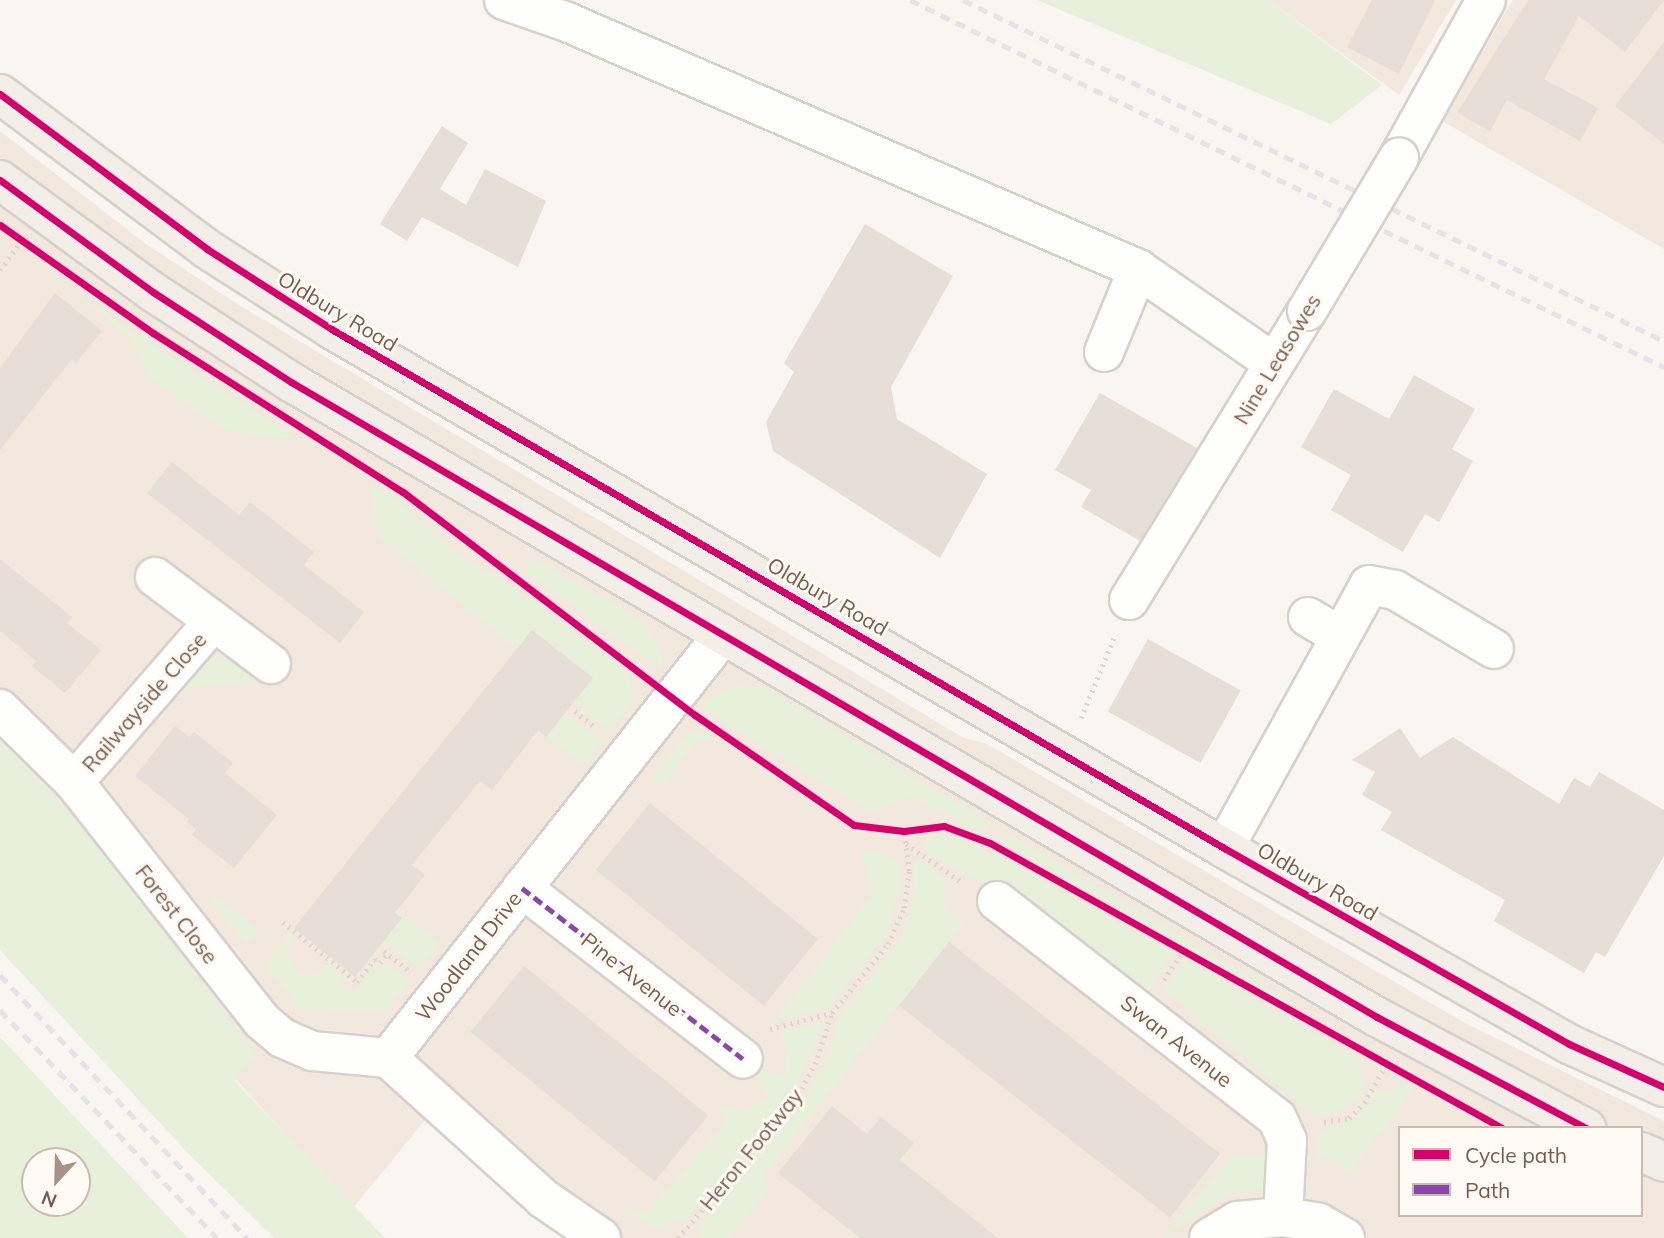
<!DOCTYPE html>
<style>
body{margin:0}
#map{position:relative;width:1664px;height:1238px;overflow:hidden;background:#f9f5f0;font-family:Mulish,sans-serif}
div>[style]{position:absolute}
.residential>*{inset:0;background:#f2e8de}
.green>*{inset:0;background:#e7f0db;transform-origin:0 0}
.building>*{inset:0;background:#e6ded7;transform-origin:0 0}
.path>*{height:4.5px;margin-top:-2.25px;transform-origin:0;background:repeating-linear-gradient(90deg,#dcd5d0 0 2px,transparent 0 7px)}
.roads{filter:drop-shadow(2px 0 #d7d1cb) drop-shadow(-2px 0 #d7d1cb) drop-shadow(0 2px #d7d1cb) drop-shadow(0 -2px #d7d1cb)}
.minor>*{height:38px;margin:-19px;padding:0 19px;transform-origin:19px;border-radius:19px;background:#fefefd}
.major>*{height:38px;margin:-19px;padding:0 19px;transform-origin:19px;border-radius:19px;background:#f3eee8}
.rail>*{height:5px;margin-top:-2.5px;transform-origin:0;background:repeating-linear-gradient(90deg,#e6e3e7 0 10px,transparent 0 17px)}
.bridges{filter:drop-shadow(2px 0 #d7d1cb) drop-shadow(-2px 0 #d7d1cb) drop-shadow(0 2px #d7d1cb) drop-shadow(0 -2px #d7d1cb)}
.minor-bridge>*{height:38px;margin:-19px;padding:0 19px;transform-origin:19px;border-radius:19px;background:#fefefd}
.quiet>*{height:5px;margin-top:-2.5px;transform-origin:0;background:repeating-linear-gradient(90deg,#8e44ad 0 10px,transparent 0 15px)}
.cycleway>*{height:7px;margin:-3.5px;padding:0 3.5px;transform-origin:3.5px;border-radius:3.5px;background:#d6006c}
span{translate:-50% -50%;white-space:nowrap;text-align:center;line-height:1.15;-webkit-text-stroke:6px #fffaf3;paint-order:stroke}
.street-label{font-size:21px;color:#7a5c4d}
.legend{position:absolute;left:1398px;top:1126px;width:245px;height:91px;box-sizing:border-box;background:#fffaf3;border:2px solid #cabbb1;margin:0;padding:9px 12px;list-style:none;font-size:21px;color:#7a5c4d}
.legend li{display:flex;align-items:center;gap:14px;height:35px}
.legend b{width:35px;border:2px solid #cabbb1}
.north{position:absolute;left:21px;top:1147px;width:70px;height:70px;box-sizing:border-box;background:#fffaf3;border:2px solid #cabbb1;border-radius:50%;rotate:202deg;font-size:19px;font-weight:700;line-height:28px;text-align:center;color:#7a5c4d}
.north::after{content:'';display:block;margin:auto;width:24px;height:32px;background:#a69286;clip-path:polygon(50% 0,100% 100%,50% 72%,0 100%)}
</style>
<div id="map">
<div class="residential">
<div style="clip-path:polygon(1268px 0,1456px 0,1399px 95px)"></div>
<div style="clip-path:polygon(1513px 0,1664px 0,1664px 249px,1442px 121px)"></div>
<div style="clip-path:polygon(evenodd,0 131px,146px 244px,234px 302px,962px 737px,987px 744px,1465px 1023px,1664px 1121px,1664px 1238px,601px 1238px,439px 1103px,353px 1208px,0 821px,0 131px,1400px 1128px,1641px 1128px,1641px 1215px,1400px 1215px,1400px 1128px)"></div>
</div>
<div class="green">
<div style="clip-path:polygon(1037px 0,1268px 0,1382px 85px,1331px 124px)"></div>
<div style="clip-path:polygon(38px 266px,138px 335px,301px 441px,224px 430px,147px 376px,133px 339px)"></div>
<div style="clip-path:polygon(369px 483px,393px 497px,457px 554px,524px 594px,629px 674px,633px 700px,610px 732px,574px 701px,592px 677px,533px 630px,517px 649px,378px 537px)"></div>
<div style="clip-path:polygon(532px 557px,644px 622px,662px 654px,662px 670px,525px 572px)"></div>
<div style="clip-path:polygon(217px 657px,242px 663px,261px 679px,178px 690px,197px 667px)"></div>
<div style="clip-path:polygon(734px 686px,764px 687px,989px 822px,984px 833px,912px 797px,870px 812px,703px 709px,703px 701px)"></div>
<div style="left:565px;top:713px;width:48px;height:31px;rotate:37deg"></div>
<div style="clip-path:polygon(700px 730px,717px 739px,698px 740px,663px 785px,651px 779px,684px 737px)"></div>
<div style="clip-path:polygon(0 737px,91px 837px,256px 1054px,234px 1080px,385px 1238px,274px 1238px,186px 1151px,0 950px)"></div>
<div style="clip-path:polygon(943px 834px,987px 850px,1173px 953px,1147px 992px,1025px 894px,983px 885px,923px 851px,928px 835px)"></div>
<div style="clip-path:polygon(1010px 835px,1296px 1004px,1285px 1003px,1005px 844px)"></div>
<div style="clip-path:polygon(875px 851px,897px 860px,901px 875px,888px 932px,829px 1007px,773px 1023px,874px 892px,860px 852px)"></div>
<div style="clip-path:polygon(920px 857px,946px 880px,944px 897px,952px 920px,965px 922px,764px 1174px,768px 1190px,729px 1238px,701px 1238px,698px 1227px,799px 1108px,827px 1057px,839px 1018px,901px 937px,913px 899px,914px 860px)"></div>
<div style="clip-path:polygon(344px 867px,440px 943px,419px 969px,383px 941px,401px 917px)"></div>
<div style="clip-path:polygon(213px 894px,259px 930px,247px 945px,209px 899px)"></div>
<div style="clip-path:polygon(291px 933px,295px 937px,287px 954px,299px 974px,312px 976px,329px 964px,345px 976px,339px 984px,352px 994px,375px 964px,380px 968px,385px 962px,410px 981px,385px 1011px,301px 1009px,265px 966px)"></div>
<div style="clip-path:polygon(1184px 960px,1359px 1059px,1360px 1074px,1367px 1084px,1358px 1098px,1335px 1113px,1310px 1113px,1164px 990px)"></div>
<div style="clip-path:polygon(825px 1021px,792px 1094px,686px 1219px,670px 1221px,659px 1230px,621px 1210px,648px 1212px,726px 1121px,715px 1107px,739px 1111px,770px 1098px,749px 1070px,754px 1065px,784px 1078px,787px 1055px,780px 1032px)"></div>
<div style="clip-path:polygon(evenodd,0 1037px,188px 1238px,0 1238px,0 1037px,77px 1161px,77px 1203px,35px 1203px,35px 1161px,77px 1161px)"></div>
<div style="clip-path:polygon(1405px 1082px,1415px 1088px,1349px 1173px,1328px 1158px,1316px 1157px,1317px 1132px,1355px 1118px,1379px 1089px,1388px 1092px)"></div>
<div style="clip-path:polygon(1230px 1157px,1273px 1157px,1273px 1188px,1229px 1194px,1162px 1238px)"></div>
</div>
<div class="building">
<div style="clip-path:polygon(1372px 0,1435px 0,1399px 74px,1347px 47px)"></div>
<div style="clip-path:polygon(1528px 0,1664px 0,1625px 52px,1579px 16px,1544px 79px,1598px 108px,1580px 141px,1507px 100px,1490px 131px,1457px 113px)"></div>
<div style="clip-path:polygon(1664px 42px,1664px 144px,1615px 106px)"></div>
<div style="clip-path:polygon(442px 126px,468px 143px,440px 189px,466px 205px,485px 169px,546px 201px,518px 267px,422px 217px,407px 241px,380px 224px)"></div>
<div style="clip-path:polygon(865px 224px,953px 276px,891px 387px,897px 419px,987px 474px,940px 558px,773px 451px,766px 422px,794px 372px,784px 363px)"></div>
<div style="clip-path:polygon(55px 293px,102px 331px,76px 363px,72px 359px,0 450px,0 368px)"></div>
<div style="clip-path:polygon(1414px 375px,1475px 409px,1452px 449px,1473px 461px,1439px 522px,1425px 514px,1403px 552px,1331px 510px,1351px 475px,1301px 447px,1334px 389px,1389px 419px)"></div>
<div style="clip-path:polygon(1100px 393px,1197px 448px,1140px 541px,1081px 507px,1091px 490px,1055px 470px)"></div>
<div style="clip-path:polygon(172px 462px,239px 515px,250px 502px,314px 552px,304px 565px,364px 612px,340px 643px,147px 493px)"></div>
<div style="clip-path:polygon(0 559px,72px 617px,67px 623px,101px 650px,65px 693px,32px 666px,36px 661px,0 631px)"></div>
<div style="clip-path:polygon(532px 630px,593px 678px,546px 737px,538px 730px,492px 790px,480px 781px,412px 865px,425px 875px,395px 913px,402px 918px,355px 977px,294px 928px)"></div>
<div style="left:1148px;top:639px;width:106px;height:83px;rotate:29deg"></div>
<div style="clip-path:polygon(175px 726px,189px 737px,194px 732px,233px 763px,225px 773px,277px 815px,234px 868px,192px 835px,196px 829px,187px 822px,189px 819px,135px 776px)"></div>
<div style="clip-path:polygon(1400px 728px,1420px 758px,1453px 737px,1559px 804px,1574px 778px,1590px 787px,1599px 772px,1664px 810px,1664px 856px,1605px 957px,1596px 952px,1584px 973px,1494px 921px,1505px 900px,1381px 830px,1392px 812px,1362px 795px,1375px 772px,1352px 760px)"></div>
<div style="left:650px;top:803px;width:216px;height:86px;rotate:39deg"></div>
<div style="left:949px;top:942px;width:344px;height:81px;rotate:38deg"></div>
<div style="left:524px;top:966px;width:237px;height:85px;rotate:39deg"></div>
<div style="clip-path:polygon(832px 1106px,867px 1134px,881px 1117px,914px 1143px,900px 1160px,998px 1238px,860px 1238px,778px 1173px)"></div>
</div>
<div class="path">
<div style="left:0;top:270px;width:32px;rotate:-54deg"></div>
<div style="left:575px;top:711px;width:27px;rotate:39deg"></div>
<div style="left:1081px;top:718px;width:90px;rotate:-67.7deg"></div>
<div style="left:906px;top:844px;width:68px;rotate:34.2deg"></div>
<div style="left:283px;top:922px;width:95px;rotate:39deg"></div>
<div style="left:357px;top:982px;width:29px;rotate:-52deg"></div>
<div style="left:375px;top:959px;width:6px;rotate:39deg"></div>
<div style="left:380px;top:963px;width:11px;rotate:-52deg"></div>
<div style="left:384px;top:951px;width:31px;rotate:38deg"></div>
<div style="left:1164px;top:980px;width:35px;rotate:-57deg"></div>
<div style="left:770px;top:1029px;width:64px;rotate:-14.5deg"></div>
<div style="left:1324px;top:1122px;width:25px;rotate:-9deg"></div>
<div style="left:1349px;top:1118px;width:21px;rotate:-45deg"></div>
<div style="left:1364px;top:1103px;width:43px;rotate:-60.4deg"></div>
<div style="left:678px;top:1238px;width:180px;rotate:-49.5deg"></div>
<div style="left:795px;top:1101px;width:42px;rotate:-61.6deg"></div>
<div style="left:815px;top:1064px;width:54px;rotate:-71.6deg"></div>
<div style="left:832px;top:1013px;width:89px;rotate:-50.9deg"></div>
<div style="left:888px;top:944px;width:39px;rotate:-66deg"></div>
<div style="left:904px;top:908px;width:37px;rotate:-82deg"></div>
<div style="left:909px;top:871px;width:40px;rotate:-97.1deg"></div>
</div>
<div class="roads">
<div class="minor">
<div style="left:504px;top:0;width:67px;rotate:19.2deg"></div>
<div style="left:567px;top:22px;width:622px;rotate:23.39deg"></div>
<div style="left:1138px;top:269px;width:165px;rotate:34.7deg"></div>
<div style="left:1399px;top:157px;width:179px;rotate:-61deg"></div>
<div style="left:1104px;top:352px;width:90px;rotate:-67.7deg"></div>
<div style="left:155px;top:577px;width:145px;rotate:36.9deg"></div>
<div style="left:1129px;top:600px;width:339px;rotate:-58.4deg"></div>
<div style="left:1308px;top:617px;width:35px;rotate:31deg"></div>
<div style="left:0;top:709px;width:104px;rotate:44.6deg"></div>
<div style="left:74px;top:782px;width:304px;rotate:51.8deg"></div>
<div style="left:262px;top:1021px;width:26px;rotate:40deg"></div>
<div style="left:282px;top:1038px;width:33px;rotate:23deg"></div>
<div style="left:312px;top:1051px;width:76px;rotate:5.3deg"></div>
<div style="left:74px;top:782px;width:213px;rotate:-49deg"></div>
<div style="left:1224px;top:848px;width:300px;rotate:-61.1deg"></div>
<div style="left:1369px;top:585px;width:26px;rotate:11deg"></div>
<div style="left:1395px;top:590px;width:115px;rotate:30.8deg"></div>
<div style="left:522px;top:888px;width:279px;rotate:37.7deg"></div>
<div style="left:997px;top:901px;width:354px;rotate:37.8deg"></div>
<div style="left:1277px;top:1118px;width:24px;rotate:66deg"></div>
<div style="left:1287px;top:1140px;width:77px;rotate:93deg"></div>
<div style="left:601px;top:1238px;width:69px;rotate:-145.6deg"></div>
<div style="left:544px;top:1199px;width:210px;rotate:-137.9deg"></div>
<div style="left:388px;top:1058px;width:540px;rotate:-51.62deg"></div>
<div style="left:1209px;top:1238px;width:33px;rotate:-31deg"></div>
<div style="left:1237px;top:1221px;width:46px;rotate:-5deg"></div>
<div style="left:1283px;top:1217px;width:36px;rotate:9deg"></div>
<div style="left:1319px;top:1223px;width:30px;rotate:30deg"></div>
</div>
<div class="major">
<div style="left:0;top:94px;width:259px;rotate:36.8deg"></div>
<div style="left:207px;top:249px;width:150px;rotate:32.7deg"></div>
<div style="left:333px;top:330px;width:1031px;rotate:30.17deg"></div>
<div style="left:1224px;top:848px;width:397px;rotate:29.6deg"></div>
<div style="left:1569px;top:1044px;width:104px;rotate:24.4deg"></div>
<div style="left:0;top:180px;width:190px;rotate:36.2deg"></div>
<div style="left:153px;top:292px;width:165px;rotate:33.1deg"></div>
<div style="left:291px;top:382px;width:1258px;rotate:30.32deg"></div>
<div style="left:1377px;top:1017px;width:237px;rotate:28deg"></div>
<div style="left:1641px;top:1152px;width:25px;rotate:23deg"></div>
</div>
</div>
<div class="rail">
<div style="left:910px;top:0;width:839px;rotate:25.95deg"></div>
<div style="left:963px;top:0;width:780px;rotate:25.94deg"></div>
<div style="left:0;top:975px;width:361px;rotate:46.8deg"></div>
<div style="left:0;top:1010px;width:315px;rotate:46.4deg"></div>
</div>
<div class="bridges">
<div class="minor-bridge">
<div style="left:1307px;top:311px;width:179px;rotate:-59.1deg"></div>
</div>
</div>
<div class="quiet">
<div style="left:522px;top:888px;width:279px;rotate:37.7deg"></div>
</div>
<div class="cycleway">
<div style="left:0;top:94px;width:259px;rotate:36.8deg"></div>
<div style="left:207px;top:249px;width:150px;rotate:32.7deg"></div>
<div style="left:333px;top:330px;width:1031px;rotate:30.17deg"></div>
<div style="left:1224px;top:848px;width:397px;rotate:29.6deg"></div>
<div style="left:1569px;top:1044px;width:104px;rotate:24.4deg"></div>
<div style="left:0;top:180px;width:190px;rotate:36.2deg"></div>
<div style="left:153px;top:292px;width:165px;rotate:33.1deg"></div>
<div style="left:291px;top:382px;width:1258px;rotate:30.32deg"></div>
<div style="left:1377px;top:1017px;width:237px;rotate:28deg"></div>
<div style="left:0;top:225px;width:187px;rotate:35.2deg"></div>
<div style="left:153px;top:333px;width:296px;rotate:32.5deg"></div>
<div style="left:403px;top:492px;width:367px;rotate:37.4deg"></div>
<div style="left:695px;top:715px;width:193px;rotate:34.7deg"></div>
<div style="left:854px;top:825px;width:50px;rotate:6.8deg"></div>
<div style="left:904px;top:831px;width:40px;rotate:-7.1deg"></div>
<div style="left:944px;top:826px;width:49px;rotate:20.3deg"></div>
<div style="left:990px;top:843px;width:586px;rotate:29.1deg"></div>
</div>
<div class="street-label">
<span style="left:338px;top:311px;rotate:31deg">Oldbury Road</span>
<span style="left:1277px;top:359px;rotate:-59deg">Nine Leasowes</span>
<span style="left:828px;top:596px;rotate:30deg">Oldbury Road</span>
<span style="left:144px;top:702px;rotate:-49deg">Railwayside Close</span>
<span style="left:1318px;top:881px;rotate:30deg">Oldbury Road</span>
<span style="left:177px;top:914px;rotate:52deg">Forest Close</span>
<span style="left:468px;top:956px;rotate:-52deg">Woodland Drive</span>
<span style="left:632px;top:974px;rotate:38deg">Pine Avenue</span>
<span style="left:1177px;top:1041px;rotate:38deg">Swan Avenue</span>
<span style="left:751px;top:1149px;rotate:-51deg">Heron Footway</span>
</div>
<ul class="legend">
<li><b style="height:9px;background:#d6006c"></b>Cycle path</li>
<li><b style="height:9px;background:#8e44ad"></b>Path</li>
</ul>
<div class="north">N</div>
</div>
